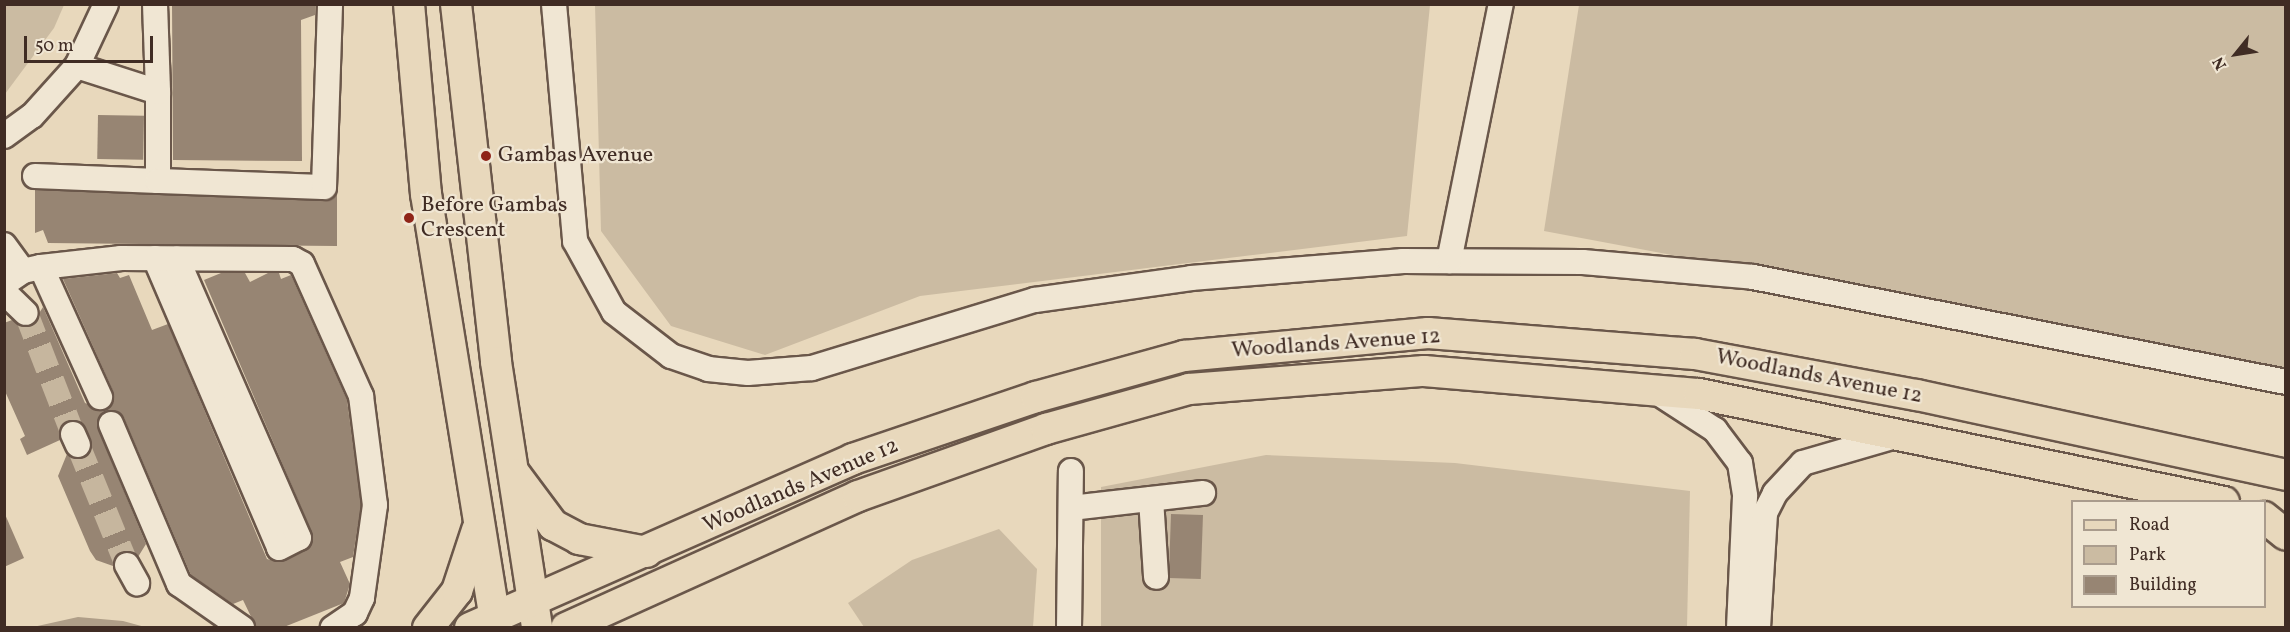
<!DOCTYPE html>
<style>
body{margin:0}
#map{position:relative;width:2290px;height:632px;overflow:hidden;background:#e8d8bc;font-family:Vollkorn,serif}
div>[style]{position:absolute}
.green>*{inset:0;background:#cbbba2}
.water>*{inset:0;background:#af9e88}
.building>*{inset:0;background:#978573;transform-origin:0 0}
.minor-tunnel>*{height:24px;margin-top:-12px;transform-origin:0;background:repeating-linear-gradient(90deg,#c6b69e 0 24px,transparent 0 36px)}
.roads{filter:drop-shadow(2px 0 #6a574a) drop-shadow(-2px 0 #6a574a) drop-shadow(0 2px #6a574a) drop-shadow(0 -2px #6a574a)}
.minor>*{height:24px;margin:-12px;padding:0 12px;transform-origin:12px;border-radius:12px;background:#f0e6d3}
.major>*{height:30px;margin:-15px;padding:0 15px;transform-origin:15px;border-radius:15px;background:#e8d8bc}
.dots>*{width:16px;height:16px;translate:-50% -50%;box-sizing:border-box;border:3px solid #f0e6d3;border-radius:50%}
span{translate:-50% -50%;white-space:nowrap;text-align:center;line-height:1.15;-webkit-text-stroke:4.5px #f0e6d3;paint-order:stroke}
.poi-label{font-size:22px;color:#402c24}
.left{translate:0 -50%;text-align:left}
.street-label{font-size:22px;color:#402c24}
.frame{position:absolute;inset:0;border:6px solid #402c24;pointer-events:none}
.legend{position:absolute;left:2071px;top:500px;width:195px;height:108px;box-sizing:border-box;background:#f0e6d3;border:2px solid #aa9c8d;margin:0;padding:8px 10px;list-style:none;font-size:18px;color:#402c24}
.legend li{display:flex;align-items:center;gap:12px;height:30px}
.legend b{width:30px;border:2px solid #aa9c8d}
.north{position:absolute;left:2206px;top:24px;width:60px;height:60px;-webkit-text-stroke:4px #f0e6d3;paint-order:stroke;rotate:240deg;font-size:16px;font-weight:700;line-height:24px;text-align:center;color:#402c24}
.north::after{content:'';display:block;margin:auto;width:21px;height:27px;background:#402c24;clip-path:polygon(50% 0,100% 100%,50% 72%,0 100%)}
.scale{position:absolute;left:24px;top:36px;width:129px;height:27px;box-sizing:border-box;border:3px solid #402c24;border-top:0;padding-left:8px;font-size:18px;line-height:21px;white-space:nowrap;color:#402c24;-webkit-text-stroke:4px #f0e6d3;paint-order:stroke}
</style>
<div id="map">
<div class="green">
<div style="clip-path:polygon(5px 4px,64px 5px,54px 28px,5px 94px)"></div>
<div style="clip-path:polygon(595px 5px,1430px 5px,1407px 236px,920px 296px,765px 355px,671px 326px,601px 231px)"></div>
<div style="clip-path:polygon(1579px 5px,2285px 5px,2285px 370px,1544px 231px)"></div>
<div style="clip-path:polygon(1266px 455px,1455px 463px,1690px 491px,1687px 627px,1101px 628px,1101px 487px)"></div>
<div style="clip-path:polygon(999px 529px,1037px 569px,1033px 627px,864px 627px,848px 603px,912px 560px)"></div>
</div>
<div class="water">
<div style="clip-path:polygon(78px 617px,123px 621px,145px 627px,33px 627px)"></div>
</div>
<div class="building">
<div style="clip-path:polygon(172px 4px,316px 4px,315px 15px,301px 20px,302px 161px,173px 160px)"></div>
<div style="left:98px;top:115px;width:46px;height:44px;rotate:1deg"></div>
<div style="clip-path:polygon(35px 190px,323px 201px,337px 191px,337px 246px,48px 243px,43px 230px,35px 233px)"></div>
<div style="clip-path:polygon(117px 273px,120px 278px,129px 275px,152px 330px,168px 324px,267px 559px,278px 562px,306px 550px,312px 533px,204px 280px,221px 273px,245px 273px,250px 282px,268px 273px,279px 273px,281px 279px,291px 275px,347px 400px,361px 505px,353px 557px,340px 562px,350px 584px,344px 603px,284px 627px,256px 627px,243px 600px,233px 604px,191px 575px,124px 418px,113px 410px,100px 415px,98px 429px,146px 544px,138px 557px,128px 551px,120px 553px,113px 566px,96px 560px,90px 551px,58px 476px,67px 454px,77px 459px,89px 454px,91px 439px,82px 423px,68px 421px,61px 426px,60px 440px,27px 455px,20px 439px,25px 436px,4px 389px,4px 323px,12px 320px,31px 326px,43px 307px,85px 403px,105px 410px,112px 405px,113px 391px,63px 279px)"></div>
<div style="clip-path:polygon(4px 512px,24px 558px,4px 567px)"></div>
<div style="left:1171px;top:514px;width:32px;height:64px;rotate:2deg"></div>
</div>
<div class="minor-tunnel">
<div style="left:26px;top:313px;width:130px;rotate:68.8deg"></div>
<div style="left:78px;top:445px;width:130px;rotate:67.8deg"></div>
</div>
<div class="roads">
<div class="minor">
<div style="left:155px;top:4px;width:88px;rotate:88deg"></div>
<div style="left:554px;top:4px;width:238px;rotate:84.9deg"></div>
<div style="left:575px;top:241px;width:81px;rotate:61.2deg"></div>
<div style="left:614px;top:312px;width:72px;rotate:37.7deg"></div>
<div style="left:671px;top:356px;width:39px;rotate:19deg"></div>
<div style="left:708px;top:369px;width:40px;rotate:5.7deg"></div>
<div style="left:748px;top:373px;width:64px;rotate:-4.5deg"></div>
<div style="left:812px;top:368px;width:233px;rotate:-17deg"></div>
<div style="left:1035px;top:300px;width:158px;rotate:-8deg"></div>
<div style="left:1191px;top:278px;width:213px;rotate:-4.6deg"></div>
<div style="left:1403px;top:261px;width:180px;rotate:0.3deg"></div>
<div style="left:1583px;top:262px;width:171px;rotate:5deg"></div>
<div style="left:1753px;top:277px;width:543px;rotate:11.14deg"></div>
<div style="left:4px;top:136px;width:34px;rotate:-36deg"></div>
<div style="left:32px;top:116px;width:67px;rotate:-48deg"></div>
<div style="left:77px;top:66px;width:68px;rotate:-64.9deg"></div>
<div style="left:35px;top:176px;width:123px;rotate:2.3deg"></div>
<div style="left:158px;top:181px;width:89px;rotate:-90deg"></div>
<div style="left:158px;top:92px;width:85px;rotate:-162.2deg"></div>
<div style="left:158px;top:181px;width:166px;rotate:2.1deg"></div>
<div style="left:324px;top:187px;width:183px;rotate:-88.1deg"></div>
<div style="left:4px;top:245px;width:32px;rotate:54deg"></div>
<div style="left:155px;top:258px;width:315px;rotate:66.8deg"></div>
<div style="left:279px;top:548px;width:22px;rotate:-27deg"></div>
<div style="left:299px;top:538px;width:305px;rotate:-113.6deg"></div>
<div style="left:1449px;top:261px;width:262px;rotate:-78.6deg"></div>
<div style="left:41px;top:267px;width:143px;rotate:65.6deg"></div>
<div style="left:4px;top:284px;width:23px;rotate:-34deg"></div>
<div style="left:23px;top:271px;width:18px;rotate:-13deg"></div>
<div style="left:41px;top:267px;width:81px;rotate:-6.4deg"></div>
<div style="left:121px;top:258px;width:172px;rotate:0.3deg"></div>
<div style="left:293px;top:259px;width:10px;rotate:29deg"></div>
<div style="left:302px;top:264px;width:145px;rotate:65.9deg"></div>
<div style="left:361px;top:396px;width:110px;rotate:82.7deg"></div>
<div style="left:375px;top:505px;width:94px;rotate:98deg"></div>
<div style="left:362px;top:598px;width:17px;rotate:115deg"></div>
<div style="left:355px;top:613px;width:27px;rotate:146deg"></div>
<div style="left:4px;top:292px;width:30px;rotate:44deg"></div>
<div style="left:1655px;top:391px;width:72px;rotate:33deg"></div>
<div style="left:1715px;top:430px;width:41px;rotate:52.9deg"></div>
<div style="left:1740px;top:463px;width:33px;rotate:81deg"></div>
<div style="left:1745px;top:496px;width:132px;rotate:92.6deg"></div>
<div style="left:111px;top:424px;width:174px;rotate:67deg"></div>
<div style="left:179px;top:584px;width:77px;rotate:34.9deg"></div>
<div style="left:73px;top:434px;width:12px;rotate:66deg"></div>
<div style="left:1151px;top:499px;width:78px;rotate:86.3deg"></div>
<div style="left:1071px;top:508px;width:133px;rotate:-6.5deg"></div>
<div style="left:127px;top:565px;width:21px;rotate:61deg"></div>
<div style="left:1069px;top:628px;width:157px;rotate:-89.3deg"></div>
<div style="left:1758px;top:628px;width:115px;rotate:-86.5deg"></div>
<div style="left:1765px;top:513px;width:22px;rotate:-63deg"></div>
<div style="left:1775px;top:493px;width:41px;rotate:-47deg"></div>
<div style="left:1803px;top:463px;width:97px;rotate:-16.2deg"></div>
</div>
<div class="major">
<div style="left:409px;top:4px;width:191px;rotate:84.9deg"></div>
<div style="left:426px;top:194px;width:440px;rotate:80.8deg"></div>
<div style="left:456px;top:4px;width:360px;rotate:83.6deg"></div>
<div style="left:496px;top:362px;width:269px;rotate:81.2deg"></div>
<div style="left:515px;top:474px;width:64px;rotate:53.3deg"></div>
<div style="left:553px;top:525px;width:30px;rotate:28deg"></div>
<div style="left:579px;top:539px;width:69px;rotate:10.8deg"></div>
<div style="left:2264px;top:517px;width:28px;rotate:39deg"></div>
<div style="left:428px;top:628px;width:47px;rotate:-51.9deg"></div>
<div style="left:457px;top:591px;width:64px;rotate:-71.8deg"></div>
<div style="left:470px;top:628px;width:419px;rotate:-23.8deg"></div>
<div style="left:853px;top:459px;width:193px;rotate:-18.7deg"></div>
<div style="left:1036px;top:397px;width:154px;rotate:-15.5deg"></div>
<div style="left:1184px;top:356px;width:245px;rotate:-5.4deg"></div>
<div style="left:1428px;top:333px;width:268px;rotate:4.5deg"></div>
<div style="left:1695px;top:354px;width:226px;rotate:10.5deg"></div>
<div style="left:1917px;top:395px;width:378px;rotate:12.2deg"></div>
<div style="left:566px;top:628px;width:320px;rotate:-24.3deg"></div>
<div style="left:858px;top:496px;width:200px;rotate:-19.6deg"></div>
<div style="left:1046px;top:429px;width:148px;rotate:-15.6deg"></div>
<div style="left:1189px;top:389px;width:236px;rotate:-4.4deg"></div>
<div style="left:1424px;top:371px;width:276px;rotate:4.8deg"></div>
<div style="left:1699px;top:394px;width:536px;rotate:11.62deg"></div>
</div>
</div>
<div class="dots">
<div style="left:486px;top:156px;background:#8f2418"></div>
<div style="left:409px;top:218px;background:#8f2418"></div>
</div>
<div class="poi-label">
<span class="left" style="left:498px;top:156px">Gambas Avenue</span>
<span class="left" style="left:421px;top:218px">Before Gambas<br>Crescent</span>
</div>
<div class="street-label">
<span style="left:1336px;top:344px;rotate:-4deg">Woodlands Avenue 12</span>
<span style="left:1819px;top:377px;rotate:11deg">Woodlands Avenue 12</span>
<span style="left:801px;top:486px;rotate:-23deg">Woodlands Avenue 12</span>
</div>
<div class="frame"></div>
<ul class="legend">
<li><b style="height:8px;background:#e8d8bc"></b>Road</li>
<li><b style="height:16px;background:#cbbba2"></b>Park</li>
<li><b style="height:16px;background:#978573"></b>Building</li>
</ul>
<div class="north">N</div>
<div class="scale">50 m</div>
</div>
